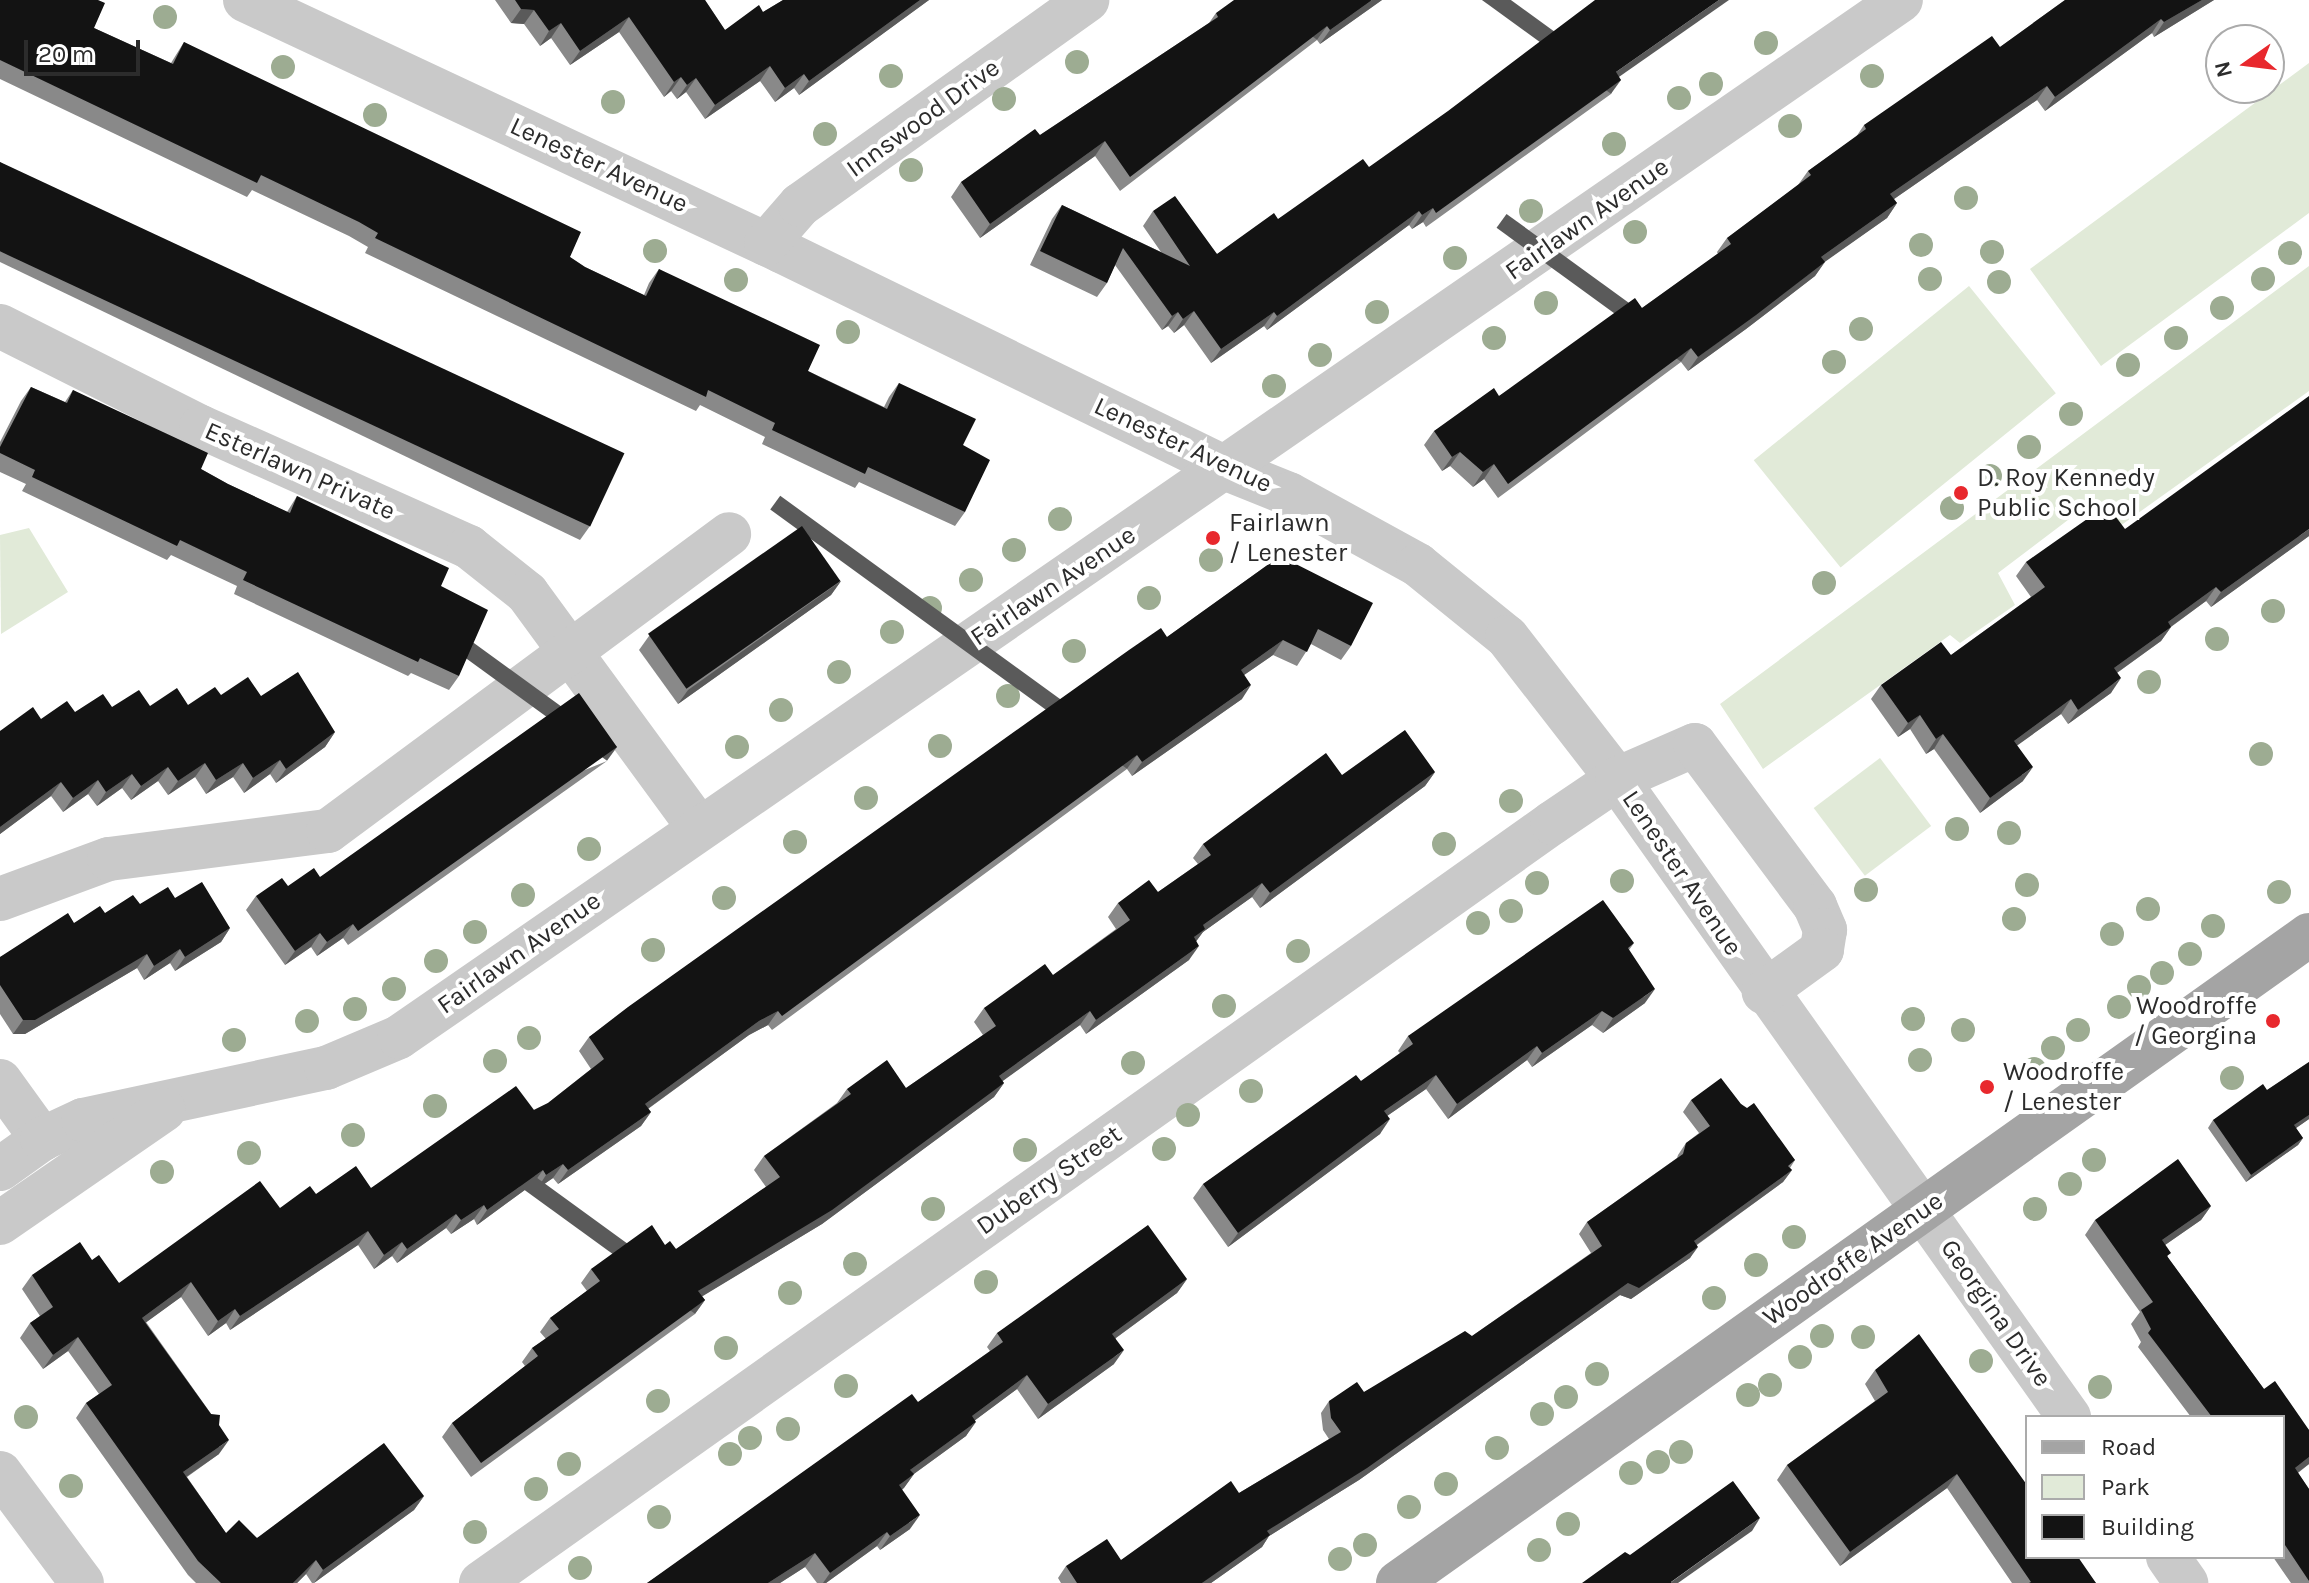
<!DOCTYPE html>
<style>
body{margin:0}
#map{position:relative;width:2309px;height:1583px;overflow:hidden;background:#fff;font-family:Karla,sans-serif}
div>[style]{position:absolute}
.green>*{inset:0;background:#e1ead8;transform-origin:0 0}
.minor>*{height:44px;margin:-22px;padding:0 22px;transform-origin:22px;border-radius:22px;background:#c9c9c9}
.major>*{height:44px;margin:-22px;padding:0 22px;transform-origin:22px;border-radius:22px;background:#a4a4a4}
.trees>*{width:24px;height:24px;margin:-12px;border-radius:50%;background:#9dac92}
.wall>*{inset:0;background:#898989}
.shaded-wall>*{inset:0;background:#5a5a5a;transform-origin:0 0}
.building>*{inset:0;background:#131313;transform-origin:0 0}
.dots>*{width:22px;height:22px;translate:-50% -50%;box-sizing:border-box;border:4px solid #fff;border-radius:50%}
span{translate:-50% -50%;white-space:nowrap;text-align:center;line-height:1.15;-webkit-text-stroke:8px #fff;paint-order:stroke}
.street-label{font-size:26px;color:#2c2c2c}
.poi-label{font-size:26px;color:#2c2c2c}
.left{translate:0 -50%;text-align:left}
.right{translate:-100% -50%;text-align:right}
.legend{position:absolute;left:2025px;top:1415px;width:260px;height:144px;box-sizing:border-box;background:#fff;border:2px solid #ababab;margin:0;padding:10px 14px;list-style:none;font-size:24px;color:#2c2c2c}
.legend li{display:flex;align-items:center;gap:16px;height:40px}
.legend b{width:40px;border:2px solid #ababab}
.north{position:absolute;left:2205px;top:24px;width:80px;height:80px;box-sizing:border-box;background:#fff;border:2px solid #ababab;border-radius:50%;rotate:256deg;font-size:22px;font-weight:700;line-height:32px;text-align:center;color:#2c2c2c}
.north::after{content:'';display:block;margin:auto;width:28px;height:36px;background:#e8282d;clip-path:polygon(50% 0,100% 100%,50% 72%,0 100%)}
.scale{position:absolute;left:24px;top:40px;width:116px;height:36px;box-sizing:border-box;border:4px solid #2c2c2c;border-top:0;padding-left:10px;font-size:24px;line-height:28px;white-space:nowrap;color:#2c2c2c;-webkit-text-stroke:6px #fff;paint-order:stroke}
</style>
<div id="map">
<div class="green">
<div style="clip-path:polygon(2309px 63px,2309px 213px,2101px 366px,2030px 269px)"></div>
<div style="clip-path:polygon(2309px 266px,2309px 391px,2113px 531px,2093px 501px,1998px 573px,2015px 605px,1960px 643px,1950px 635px,1763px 769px,1720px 704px)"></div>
<div style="left:1969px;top:286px;width:138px;height:277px;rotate:51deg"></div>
<div style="clip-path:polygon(29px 528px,68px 592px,1px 634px,0 535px)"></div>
<div style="left:1880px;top:758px;width:85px;height:83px;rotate:53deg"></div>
</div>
<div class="minor">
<div style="left:245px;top:0;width:592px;rotate:25.09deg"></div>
<div style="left:781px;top:251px;width:496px;rotate:26deg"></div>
<div style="left:1227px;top:469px;width:67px;rotate:22deg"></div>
<div style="left:1289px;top:494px;width:147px;rotate:28.8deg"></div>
<div style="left:1418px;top:565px;width:114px;rotate:39deg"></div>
<div style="left:1507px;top:637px;width:180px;rotate:52.2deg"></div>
<div style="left:1617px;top:779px;width:782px;rotate:54.68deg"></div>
<div style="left:766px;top:244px;width:52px;rotate:-48.9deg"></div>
<div style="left:800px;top:205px;width:353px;rotate:-35.5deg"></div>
<div style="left:0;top:326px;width:225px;rotate:26.7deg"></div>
<div style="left:201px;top:427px;width:294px;rotate:24.1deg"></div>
<div style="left:469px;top:547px;width:74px;rotate:38.4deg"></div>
<div style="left:527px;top:593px;width:290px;rotate:53.8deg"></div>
<div style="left:0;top:899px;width:116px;rotate:-20.2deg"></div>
<div style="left:109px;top:859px;width:221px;rotate:-7.3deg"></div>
<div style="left:328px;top:831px;width:499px;rotate:-36.5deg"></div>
<div style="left:0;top:1081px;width:72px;rotate:54.1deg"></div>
<div style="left:0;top:1169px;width:52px;rotate:-35.5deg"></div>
<div style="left:42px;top:1139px;width:45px;rotate:-24.9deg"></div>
<div style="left:83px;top:1120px;width:249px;rotate:-12.1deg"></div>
<div style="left:326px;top:1068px;width:79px;rotate:-23deg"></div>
<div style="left:399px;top:1037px;width:1825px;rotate:-34.62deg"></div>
<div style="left:0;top:1223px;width:199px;rotate:-34.6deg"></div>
<div style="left:0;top:1473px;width:137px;rotate:53.3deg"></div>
<div style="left:2168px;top:1557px;width:32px;rotate:55deg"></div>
<div style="left:481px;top:1583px;width:1313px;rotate:-35.36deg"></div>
<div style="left:1552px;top:823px;width:78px;rotate:-34.1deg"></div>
<div style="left:1617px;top:779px;width:85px;rotate:-23.6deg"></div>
<div style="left:1695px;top:745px;width:201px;rotate:53.3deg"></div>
<div style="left:1815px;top:906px;width:26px;rotate:67deg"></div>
<div style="left:1825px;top:930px;width:20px;rotate:99deg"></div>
<div style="left:1822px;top:950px;width:72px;rotate:144.1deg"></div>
</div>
<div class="major">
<div style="left:1398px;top:1583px;width:1118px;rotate:-35.42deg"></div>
</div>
<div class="trees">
<div style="left:165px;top:17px"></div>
<div style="left:1766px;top:43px"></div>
<div style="left:1077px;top:62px"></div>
<div style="left:283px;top:67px"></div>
<div style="left:891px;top:76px"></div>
<div style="left:1872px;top:76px"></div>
<div style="left:1711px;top:84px"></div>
<div style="left:1679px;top:98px"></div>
<div style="left:1004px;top:99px"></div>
<div style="left:613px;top:102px"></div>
<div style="left:375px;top:115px"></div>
<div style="left:1790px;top:126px"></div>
<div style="left:825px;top:134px"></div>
<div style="left:1614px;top:144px"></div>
<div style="left:911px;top:170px"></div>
<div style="left:1966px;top:198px"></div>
<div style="left:1531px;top:211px"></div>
<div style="left:1635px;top:232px"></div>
<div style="left:1921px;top:245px"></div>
<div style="left:655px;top:251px"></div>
<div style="left:1992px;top:252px"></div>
<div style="left:2290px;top:253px"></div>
<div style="left:1455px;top:258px"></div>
<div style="left:1930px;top:279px"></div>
<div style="left:2263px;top:279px"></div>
<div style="left:736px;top:280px"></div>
<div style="left:1999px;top:282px"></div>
<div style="left:1546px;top:303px"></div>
<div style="left:2222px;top:308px"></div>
<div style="left:1377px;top:312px"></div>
<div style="left:1861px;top:329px"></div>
<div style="left:848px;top:332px"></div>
<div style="left:1494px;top:338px"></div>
<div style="left:2176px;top:338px"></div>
<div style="left:1320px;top:355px"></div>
<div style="left:1834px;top:362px"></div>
<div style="left:2128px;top:365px"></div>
<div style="left:1274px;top:386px"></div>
<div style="left:2071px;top:414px"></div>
<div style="left:2029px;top:447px"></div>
<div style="left:1990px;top:476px"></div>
<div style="left:1952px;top:508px"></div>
<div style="left:1060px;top:519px"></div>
<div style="left:1014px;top:550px"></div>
<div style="left:1211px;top:560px"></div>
<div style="left:971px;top:580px"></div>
<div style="left:1824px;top:583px"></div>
<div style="left:1149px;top:598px"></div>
<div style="left:930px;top:608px"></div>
<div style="left:2273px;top:611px"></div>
<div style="left:892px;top:632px"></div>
<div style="left:2217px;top:639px"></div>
<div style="left:1074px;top:651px"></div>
<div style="left:839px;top:672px"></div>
<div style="left:2149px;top:682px"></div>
<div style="left:1008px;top:696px"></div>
<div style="left:781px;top:710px"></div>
<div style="left:940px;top:746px"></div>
<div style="left:737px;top:747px"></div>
<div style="left:2261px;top:754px"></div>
<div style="left:866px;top:798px"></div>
<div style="left:1511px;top:801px"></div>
<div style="left:1957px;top:829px"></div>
<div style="left:2009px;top:833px"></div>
<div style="left:795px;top:842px"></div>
<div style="left:1444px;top:844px"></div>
<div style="left:589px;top:849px"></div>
<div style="left:1622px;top:881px"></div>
<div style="left:1537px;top:883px"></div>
<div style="left:2027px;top:885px"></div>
<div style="left:1866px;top:890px"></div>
<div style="left:2279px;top:892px"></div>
<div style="left:523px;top:895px"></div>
<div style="left:724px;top:898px"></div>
<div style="left:2148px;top:909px"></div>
<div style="left:1511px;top:911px"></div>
<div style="left:2014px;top:919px"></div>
<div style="left:1478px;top:923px"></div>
<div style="left:2213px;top:926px"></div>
<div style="left:475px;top:932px"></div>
<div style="left:2112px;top:934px"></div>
<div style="left:653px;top:950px"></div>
<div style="left:1298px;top:951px"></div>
<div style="left:2190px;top:954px"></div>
<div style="left:436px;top:961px"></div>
<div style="left:2162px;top:973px"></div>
<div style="left:2139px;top:987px"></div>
<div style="left:394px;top:989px"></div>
<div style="left:1224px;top:1006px"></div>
<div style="left:2119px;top:1007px"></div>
<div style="left:355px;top:1009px"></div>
<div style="left:1913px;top:1019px"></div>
<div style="left:307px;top:1021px"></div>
<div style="left:1963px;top:1030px"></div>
<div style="left:2078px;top:1030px"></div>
<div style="left:529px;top:1038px"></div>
<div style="left:234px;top:1040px"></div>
<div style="left:2053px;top:1048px"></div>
<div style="left:1920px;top:1060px"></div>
<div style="left:495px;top:1061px"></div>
<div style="left:1133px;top:1063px"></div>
<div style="left:2034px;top:1069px"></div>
<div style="left:2232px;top:1078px"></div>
<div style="left:1251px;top:1091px"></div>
<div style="left:435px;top:1106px"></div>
<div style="left:1188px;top:1115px"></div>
<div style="left:353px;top:1135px"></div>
<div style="left:1164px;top:1149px"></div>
<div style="left:1025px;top:1150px"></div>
<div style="left:249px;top:1153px"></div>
<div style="left:2094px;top:1160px"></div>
<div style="left:162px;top:1172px"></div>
<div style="left:2070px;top:1184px"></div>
<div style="left:933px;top:1209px"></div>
<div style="left:2035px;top:1209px"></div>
<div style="left:1794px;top:1237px"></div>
<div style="left:855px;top:1264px"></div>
<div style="left:1756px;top:1265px"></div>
<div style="left:986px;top:1282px"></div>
<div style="left:790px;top:1293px"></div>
<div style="left:1714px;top:1298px"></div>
<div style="left:1822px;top:1336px"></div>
<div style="left:1863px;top:1337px"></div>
<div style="left:726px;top:1348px"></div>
<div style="left:1800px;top:1357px"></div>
<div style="left:1981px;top:1361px"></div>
<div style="left:1597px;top:1374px"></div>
<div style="left:1770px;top:1385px"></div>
<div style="left:846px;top:1386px"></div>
<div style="left:2100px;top:1387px"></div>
<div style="left:1748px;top:1395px"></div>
<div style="left:1566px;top:1397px"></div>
<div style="left:658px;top:1401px"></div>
<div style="left:1542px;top:1414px"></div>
<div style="left:26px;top:1417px"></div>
<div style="left:788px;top:1429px"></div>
<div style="left:750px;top:1438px"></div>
<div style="left:1497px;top:1448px"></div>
<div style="left:1681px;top:1452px"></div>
<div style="left:730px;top:1454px"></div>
<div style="left:1658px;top:1462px"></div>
<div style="left:569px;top:1464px"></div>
<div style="left:1631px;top:1473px"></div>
<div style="left:1446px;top:1484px"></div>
<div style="left:71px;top:1486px"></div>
<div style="left:536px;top:1489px"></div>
<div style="left:1409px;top:1507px"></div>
<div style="left:659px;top:1517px"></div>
<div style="left:1568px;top:1524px"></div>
<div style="left:475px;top:1532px"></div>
<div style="left:1365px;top:1545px"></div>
<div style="left:1539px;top:1550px"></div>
<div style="left:1340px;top:1559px"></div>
<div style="left:580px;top:1568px"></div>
</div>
<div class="wall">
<div style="clip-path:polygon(0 0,94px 28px,171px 63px,184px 42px,570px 257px,585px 267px,644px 295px,649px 283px,659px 269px,808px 371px,884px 407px,889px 397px,899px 383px,963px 445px,965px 512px,955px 526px,859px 482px,855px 488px,762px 444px,765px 437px,700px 405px,696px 411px,365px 253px,368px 247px,349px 236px,252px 190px,247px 197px,0 79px)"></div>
<div style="clip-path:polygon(495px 0,705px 0,725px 30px,763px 12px,783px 0,929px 0,799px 95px,794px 88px,775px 102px,760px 81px,705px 119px,686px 92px,677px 99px,671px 91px,664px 97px,619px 32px,570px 65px,551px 38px,540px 46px,524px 24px,511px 23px)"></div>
<div style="clip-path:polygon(1382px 0,1320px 44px,1317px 40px,1120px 191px,1095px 156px,980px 238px,951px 197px,961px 182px,1040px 135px,1209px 23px,1216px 13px)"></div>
<div style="clip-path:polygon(2065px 0,2214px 0,2154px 37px,2152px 33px,2045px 111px,2037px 100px,1894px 199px,1897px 203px,1887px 218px,1825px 261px,1815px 276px,1746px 329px,1688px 371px,1681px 362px,1498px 498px,1484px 479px,1473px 487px,1450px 466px,1442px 471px,1424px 445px,1434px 431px,1499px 396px,1642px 308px,1718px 254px,1717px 252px,1727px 238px,1798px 185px,1808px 171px,1856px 137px,1864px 125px,2000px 47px)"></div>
<div style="clip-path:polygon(1619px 77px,1611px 94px,1426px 227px,1423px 222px,1412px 229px,1409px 225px,1267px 330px,1264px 326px,1211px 363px,1184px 325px,1174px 333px,1168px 326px,1162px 330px,1115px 265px,1107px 283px,1097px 297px,1030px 265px,1052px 219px,1062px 205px,1161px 252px,1143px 226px,1153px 211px,1217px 254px,1369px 167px)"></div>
<div style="clip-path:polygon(0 162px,590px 526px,580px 540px,0 262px)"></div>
<div style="clip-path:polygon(31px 387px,65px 402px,73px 390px,201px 469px,228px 484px,287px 512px,297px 496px,441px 586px,459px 676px,449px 690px,411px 673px,408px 676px,234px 594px,237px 586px,171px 555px,167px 560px,22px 491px,26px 484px,0 472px,0 442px,21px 401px)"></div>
<div style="clip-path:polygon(2125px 529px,2309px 536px,2211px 607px,2206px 601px,2171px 627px,2161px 641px,2117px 673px,2111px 693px,2068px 724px,2061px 714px,2017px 745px,2023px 781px,1980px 813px,1934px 749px,1926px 754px,1910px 729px,1898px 737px,1871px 699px,1881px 685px,1951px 655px,2031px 597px,2016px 576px,2026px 562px)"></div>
<div style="clip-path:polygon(1280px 556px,1351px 646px,1341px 660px,1311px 644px,1297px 666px,1273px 655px,1244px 675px,1242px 699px,1132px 776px,1127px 769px,772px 1030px,768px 1025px,749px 1035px,648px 1109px,651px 1112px,641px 1126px,558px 1184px,553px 1178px,537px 1189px,533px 1184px,477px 1225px,474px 1219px,451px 1234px,446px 1228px,397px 1263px,392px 1256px,374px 1269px,358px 1245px,230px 1330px,226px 1323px,208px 1336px,181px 1297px,146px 1322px,219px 1425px,219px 1454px,187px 1477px,226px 1533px,257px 1538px,424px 1496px,414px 1510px,314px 1583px,312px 1583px,306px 1574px,297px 1583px,196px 1583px,188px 1575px,76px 1418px,86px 1403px,99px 1394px,68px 1351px,43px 1369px,20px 1338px,30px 1323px,40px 1316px,22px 1289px,32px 1275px,92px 1260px,119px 1283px,280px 1208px,316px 1194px,371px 1188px,548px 1103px,591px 1069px,579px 1051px,589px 1037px,1167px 637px)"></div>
<div style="clip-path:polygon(841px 581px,831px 595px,678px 704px,639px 650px,649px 636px)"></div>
<div style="clip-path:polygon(221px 695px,261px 696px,335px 732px,325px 747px,276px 783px,270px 774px,244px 793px,233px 777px,206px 794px,195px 777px,168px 795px,158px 781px,131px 800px,122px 788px,97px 806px,88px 794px,63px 812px,51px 796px,0 834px,0 731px,41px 719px,75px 712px,112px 707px,188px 705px)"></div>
<div style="clip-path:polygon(607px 761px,348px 945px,343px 938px,317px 956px,311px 947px,285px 965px,246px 910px,256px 896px,320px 877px)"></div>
<div style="clip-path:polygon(1435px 772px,1425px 786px,1260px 908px,1252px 897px,1203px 932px,1196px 941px,1189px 960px,1086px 1034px,1080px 1025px,1002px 1081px,1004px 1083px,994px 1097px,822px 1224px,702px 1296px,705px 1300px,695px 1314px,471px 1477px,442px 1437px,452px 1423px,525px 1366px,522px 1362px,532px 1348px,546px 1339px,540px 1332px,550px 1318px,587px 1291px,581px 1283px,591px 1269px,665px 1245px,676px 1249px,766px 1187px,754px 1170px,764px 1156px,837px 1103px,847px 1089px,906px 1088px,983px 1035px,974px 1022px,984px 1008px,1053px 975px,1116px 929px,1108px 917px,1118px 903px,1158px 892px,1198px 864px,1193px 858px,1203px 844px,1342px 775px)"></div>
<div style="clip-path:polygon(175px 898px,230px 928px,221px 942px,175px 971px,170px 963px,144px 980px,137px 968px,25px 1034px,13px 1034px,0 1014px,0 957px,74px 923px,140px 904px)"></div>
<div style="clip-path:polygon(1634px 943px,1629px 950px,1645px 1003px,1603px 1033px,1592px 1025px,1532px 1067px,1527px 1060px,1448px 1119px,1426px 1089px,1387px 1116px,1380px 1134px,1228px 1247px,1193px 1198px,1203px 1184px,1361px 1081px,1400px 1053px,1398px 1051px,1408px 1036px)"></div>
<div style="clip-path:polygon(2309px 1062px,2309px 1119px,2296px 1128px,2303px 1138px,2298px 1145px,2246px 1182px,2208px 1128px,2213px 1120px,2267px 1090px)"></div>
<div style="clip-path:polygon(1691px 1100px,1741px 1104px,1795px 1160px,1790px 1168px,1792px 1170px,1783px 1182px,1697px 1245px,1690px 1258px,1631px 1299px,1620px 1295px,1359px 1480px,1269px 1536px,1262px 1547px,1211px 1583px,1061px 1583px,1058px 1578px,1066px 1566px,1121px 1560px,1239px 1493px,1329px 1439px,1323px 1430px,1321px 1413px,1329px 1401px,1364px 1392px,1472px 1336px,1591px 1253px,1579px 1234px,1587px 1222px,1677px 1158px,1678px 1155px,1686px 1143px,1699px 1133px,1683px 1112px)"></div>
<div style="clip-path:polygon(2211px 1206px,2201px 1220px,2165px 1245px,2168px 1258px,2264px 1389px,2309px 1430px,2309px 1464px,2298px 1473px,2309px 1489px,2309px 1583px,2291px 1583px,2273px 1557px,2283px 1557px,2283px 1417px,2191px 1417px,2138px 1347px,2141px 1342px,2131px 1324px,2140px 1312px,2085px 1235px,2095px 1220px)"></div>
<div style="clip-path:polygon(1187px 1279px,1177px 1293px,1116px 1338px,1114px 1364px,1038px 1419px,1017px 1389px,975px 1420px,966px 1436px,914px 1474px,902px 1490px,910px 1529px,880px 1550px,877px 1546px,826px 1583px,817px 1583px,805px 1567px,780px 1583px,647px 1583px,918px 1402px,990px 1351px,987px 1347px,997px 1333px)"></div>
<div style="clip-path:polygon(1875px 1370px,2096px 1583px,2012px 1583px,1947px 1488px,1840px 1566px,1777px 1480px,1787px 1465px,1875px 1401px,1865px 1384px)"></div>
</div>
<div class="shaded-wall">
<div style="clip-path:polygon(920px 0,929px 0,799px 95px,809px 81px)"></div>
<div style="clip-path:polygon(1372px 0,1382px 0,1320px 44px,1330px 30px)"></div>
<div style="clip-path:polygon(1719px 0,1729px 0,1606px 86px,1616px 72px)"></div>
<div style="clip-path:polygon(2202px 0,2214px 0,2154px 37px,2164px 22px)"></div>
<div style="clip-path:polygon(521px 9px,534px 10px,524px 24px,511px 23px)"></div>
<div style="clip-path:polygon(629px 17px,619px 32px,570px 65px,580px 51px)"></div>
<div style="clip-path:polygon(2161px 19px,2152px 33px,2045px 111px,2055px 97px)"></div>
<div style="clip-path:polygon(561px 23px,551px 38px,540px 46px,549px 31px)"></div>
<div style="left:1327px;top:26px;width:17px;height:248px;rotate:126deg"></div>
<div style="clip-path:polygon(770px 66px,760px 81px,705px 119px,715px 105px)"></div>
<div style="clip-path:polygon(804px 74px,794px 88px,775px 102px,785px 88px)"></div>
<div style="clip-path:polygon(681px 77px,671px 91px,664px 97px,674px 82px)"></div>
<div style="clip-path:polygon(696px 78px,686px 92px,677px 99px,687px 85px)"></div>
<div style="left:1621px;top:80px;width:17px;height:228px;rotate:126deg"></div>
<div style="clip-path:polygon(2047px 86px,2037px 100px,1881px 208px,1890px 194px)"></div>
<div style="clip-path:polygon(1105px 141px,1095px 156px,980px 238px,990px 224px)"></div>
<div style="clip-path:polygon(1897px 203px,1887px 218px,1812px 271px,1821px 257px)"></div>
<div style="clip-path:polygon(1433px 208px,1423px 222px,1412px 229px,1422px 215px)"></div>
<div style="clip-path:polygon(1419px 211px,1409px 225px,1267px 330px,1277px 316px)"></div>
<div style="clip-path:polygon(1825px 262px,1815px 276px,1746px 329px,1688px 371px,1698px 357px)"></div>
<div style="clip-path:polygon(1194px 311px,1184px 325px,1174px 333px,1183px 319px)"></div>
<div style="clip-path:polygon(1178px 312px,1168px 326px,1162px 330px,1172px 316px)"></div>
<div style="clip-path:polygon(1274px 312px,1264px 326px,1211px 363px,1221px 349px)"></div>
<div style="left:1691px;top:348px;width:17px;height:228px;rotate:126deg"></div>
<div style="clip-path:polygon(1460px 452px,1450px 466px,1442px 471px,1452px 457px)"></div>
<div style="clip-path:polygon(1494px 464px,1484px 479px,1473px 487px,1483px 472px)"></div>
<div style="clip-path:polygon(2309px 529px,2309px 536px,2211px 607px,2221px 592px)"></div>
<div style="clip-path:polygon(841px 581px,831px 595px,678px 704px,688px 690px)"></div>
<div style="clip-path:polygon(2216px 587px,2206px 601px,2158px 636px,2168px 622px)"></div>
<div style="clip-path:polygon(2171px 627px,2161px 641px,2104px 682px,2114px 668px)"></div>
<div style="clip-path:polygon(1283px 640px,1273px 655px,1231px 684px,1241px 670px)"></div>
<div style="clip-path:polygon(2121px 678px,2111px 693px,2068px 724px,2078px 710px)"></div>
<div style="clip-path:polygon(1251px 685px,1242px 699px,1132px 776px,1142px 762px)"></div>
<div style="clip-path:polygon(2071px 699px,2061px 714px,2004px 755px,2014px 741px)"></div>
<div style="clip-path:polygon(1920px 715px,1910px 729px,1898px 737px,1908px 723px)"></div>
<div style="clip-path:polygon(335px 732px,325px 747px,276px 783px,286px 769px)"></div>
<div style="clip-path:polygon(1943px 734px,1934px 749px,1926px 754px,1936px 739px)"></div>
<div style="left:617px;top:747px;width:17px;height:318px;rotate:126deg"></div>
<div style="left:1137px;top:755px;width:17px;height:441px;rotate:126deg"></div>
<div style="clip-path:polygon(280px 760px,270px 774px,244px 793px,253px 778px)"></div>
<div style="clip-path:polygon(205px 763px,195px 777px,168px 795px,178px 781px)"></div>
<div style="clip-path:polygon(243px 763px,233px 777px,206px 794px,216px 780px)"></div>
<div style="clip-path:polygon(168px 767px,158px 781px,131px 800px,141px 786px)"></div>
<div style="clip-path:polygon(2033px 767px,2023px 781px,1980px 813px,1990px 798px)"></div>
<div style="clip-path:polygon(1435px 772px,1425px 786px,1260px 908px,1270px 893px)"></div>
<div style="clip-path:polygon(132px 774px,122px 788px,97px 806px,106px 792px)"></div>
<div style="clip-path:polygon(98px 780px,88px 794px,63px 812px,73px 798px)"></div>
<div style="clip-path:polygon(61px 782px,51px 796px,0 834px,0 827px)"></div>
<div style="clip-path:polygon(1262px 883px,1252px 897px,1203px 932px,1195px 943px,1184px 951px,1203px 925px)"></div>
<div style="clip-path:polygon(353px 924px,343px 938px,317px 956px,327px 942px)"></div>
<div style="clip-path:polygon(230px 928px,221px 942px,175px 971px,185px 957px)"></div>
<div style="clip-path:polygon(320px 933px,311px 947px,285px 965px,295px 951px)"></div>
<div style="clip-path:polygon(1199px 946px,1189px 960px,1086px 1034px,1096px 1020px)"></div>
<div style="clip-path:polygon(180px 949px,170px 963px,144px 980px,154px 966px)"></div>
<div style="clip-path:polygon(147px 954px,137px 968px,25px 1034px,13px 1034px,23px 1020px)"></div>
<div style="clip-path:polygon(1655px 989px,1645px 1003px,1603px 1033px,1613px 1018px)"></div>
<div style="clip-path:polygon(778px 1011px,768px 1025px,749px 1035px,635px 1118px,645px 1104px,759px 1021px)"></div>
<div style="clip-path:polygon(1090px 1011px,1080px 1025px,989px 1091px,999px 1076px)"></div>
<div style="clip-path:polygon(1602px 1011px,1592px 1025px,1532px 1067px,1542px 1053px)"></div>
<div style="clip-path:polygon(1537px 1046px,1527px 1060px,1448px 1119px,1457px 1104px)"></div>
<div style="clip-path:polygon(1436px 1075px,1426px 1089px,1374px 1125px,1384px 1111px)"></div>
<div style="clip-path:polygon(1004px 1083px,994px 1097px,822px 1224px,688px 1305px,698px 1291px)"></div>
<div style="clip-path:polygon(651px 1112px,641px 1126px,558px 1184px,568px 1170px)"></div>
<div style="clip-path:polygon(2309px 1115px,2309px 1119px,2289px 1133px,2294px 1125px)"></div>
<div style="clip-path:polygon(1390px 1119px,1380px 1134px,1228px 1247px,1238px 1233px)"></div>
<div style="clip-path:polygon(2303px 1138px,2298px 1145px,2246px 1182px,2251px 1175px)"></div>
<div style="clip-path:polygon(563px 1164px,553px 1178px,537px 1189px,546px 1175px)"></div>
<div style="clip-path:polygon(543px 1170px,533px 1184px,477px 1225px,487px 1210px)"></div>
<div style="clip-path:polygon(1792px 1170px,1783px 1182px,1685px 1253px,1694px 1241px)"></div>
<div style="clip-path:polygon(484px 1205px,474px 1219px,451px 1234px,461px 1220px)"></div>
<div style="clip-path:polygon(2211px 1206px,2201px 1220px,2152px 1254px,2162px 1240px)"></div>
<div style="clip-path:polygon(456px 1214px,446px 1228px,397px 1263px,407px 1249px)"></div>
<div style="clip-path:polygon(368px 1231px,358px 1245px,230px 1330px,240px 1316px)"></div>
<div style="clip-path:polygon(402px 1242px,392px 1256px,374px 1269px,384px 1255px)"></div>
<div style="clip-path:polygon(1698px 1247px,1690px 1258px,1631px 1299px,1620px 1295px,1359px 1480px,1269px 1536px,1262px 1547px,1211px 1583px,1202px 1583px,1267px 1531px,1628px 1283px)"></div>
<div style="clip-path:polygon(1187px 1279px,1177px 1293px,1102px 1348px,1112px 1334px)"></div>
<div style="clip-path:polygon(191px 1282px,181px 1297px,133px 1332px,142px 1318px)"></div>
<div style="left:705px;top:1300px;width:17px;height:277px;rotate:126deg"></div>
<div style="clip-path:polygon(235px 1309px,226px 1323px,208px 1336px,218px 1321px)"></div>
<div style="clip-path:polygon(78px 1337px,68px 1351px,43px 1369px,53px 1355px)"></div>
<div style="clip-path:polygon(1124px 1350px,1114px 1364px,1038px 1419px,1048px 1404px)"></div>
<div style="clip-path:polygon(1027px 1375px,1017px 1389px,962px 1430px,972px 1416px)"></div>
<div style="clip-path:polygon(976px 1422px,966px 1436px,904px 1481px,914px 1474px,904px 1488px,889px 1499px,910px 1470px)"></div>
<div style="clip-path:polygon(229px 1440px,219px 1454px,173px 1486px,183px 1472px)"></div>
<div style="clip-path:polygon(2309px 1457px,2309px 1464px,2285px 1482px,2295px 1468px)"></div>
<div style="clip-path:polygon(1957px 1474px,1947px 1488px,1840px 1566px,1850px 1552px)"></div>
<div style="clip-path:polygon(424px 1496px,414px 1510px,314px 1583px,323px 1570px)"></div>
<div style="clip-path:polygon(920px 1515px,910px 1529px,880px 1550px,890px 1536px)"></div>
<div style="clip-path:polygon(1760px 1518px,1752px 1531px,1678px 1583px,1670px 1583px)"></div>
<div style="clip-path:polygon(887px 1532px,877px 1546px,826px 1583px,823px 1583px,830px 1573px)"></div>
<div style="clip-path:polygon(815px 1553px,805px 1567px,780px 1583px,768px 1583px)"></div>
<div style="clip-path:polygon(316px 1560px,306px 1574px,297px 1583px,293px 1583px)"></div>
</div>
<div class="building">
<div style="clip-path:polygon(0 0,98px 0,105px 3px,94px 28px,173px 64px,184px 42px,581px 232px,570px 257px,585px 267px,646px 296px,659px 269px,820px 345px,808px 371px,822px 378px,887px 409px,899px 383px,976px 419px,963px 445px,990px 460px,965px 512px,868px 467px,865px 474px,772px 430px,775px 423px,708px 390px,706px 397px,375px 238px,378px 233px,359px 222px,261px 175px,257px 183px,0 60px)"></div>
<div style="clip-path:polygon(515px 0,705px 0,725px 30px,759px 5px,763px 12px,783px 0,920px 0,809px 81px,804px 74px,785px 88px,770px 66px,715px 105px,696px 78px,687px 85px,681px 77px,674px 82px,629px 17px,580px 51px,561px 23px,549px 31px,534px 10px,521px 9px)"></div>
<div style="clip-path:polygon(1234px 0,1372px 0,1330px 30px,1327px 26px,1130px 177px,1105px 141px,990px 224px,961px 182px,1035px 129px,1040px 135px,1218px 17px,1216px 13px)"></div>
<div style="clip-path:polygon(1595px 0,1719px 0,1616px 72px,1621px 80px,1436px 213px,1433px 208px,1422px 215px,1419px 211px,1277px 316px,1274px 312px,1221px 349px,1194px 311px,1183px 319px,1178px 312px,1172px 316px,1123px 248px,1107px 283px,1040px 251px,1062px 205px,1190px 266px,1153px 211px,1175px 196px,1217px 254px,1274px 213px,1278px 219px,1363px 159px,1369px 167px,1448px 111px)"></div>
<div style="clip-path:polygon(2065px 0,2202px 0,2164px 22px,2161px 19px,2055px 97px,2047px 86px,1890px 194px,1897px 203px,1821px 257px,1825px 262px,1756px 315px,1698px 357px,1691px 348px,1508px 484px,1494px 464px,1483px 472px,1460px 452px,1452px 457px,1434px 431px,1494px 388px,1499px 396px,1635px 298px,1642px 308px,1731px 244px,1727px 238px,1811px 175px,1808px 171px,1866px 129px,1864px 125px,1992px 36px,2000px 47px)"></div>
<div style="left:0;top:162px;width:689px;height:81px;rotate:25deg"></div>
<div style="clip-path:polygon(31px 387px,67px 403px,73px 390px,208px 453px,201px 469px,228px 484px,290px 513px,297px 496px,449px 568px,441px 586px,488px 610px,459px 676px,420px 658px,418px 662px,243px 580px,247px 572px,180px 540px,177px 546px,32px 477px,35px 470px,0 453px,0 447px)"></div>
<div style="clip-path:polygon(2309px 396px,2309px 529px,2221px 592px,2216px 587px,2168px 622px,2171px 627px,2114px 668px,2121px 678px,2078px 710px,2071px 699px,2014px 741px,2033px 767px,1990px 798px,1943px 734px,1936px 739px,1920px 715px,1908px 723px,1881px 685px,1941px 642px,1951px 655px,2045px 587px,2026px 562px,2107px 505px,2125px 529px)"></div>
<div style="left:802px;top:526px;width:67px;height:188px;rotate:55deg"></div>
<div style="clip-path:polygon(1280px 556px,1373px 603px,1351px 646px,1318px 629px,1307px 652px,1283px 640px,1241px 670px,1251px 685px,1142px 762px,1137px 755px,782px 1016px,778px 1011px,759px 1021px,645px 1104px,651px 1112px,568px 1170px,563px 1164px,546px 1175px,543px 1170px,487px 1210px,484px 1205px,461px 1220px,456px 1214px,407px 1249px,402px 1242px,384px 1255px,368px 1231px,240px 1316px,235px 1309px,218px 1321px,191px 1282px,142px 1318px,211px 1414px,220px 1415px,219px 1425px,229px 1440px,183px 1472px,226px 1533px,239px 1520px,257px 1538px,384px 1443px,424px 1496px,323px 1570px,316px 1560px,293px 1583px,221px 1583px,198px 1561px,86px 1403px,112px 1385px,78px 1337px,53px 1355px,30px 1323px,53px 1307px,32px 1275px,80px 1242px,92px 1260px,99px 1255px,119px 1283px,260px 1181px,280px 1208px,310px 1186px,316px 1194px,356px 1166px,371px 1188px,516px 1086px,534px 1110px,548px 1103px,604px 1059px,589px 1037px,628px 1007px,1129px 650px,1161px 628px,1167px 637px)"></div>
<div style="clip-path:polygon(298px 672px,335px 732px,286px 769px,280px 760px,253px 778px,243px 763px,216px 780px,205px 763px,178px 781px,168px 767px,141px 786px,132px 774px,106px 792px,98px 780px,73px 798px,61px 782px,0 827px,0 731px,33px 707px,41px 719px,67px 701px,75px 712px,103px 694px,112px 707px,139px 690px,150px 706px,177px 688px,188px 705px,215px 687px,221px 695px,248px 677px,261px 696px)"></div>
<div style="clip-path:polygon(579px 693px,617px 747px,358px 931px,353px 924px,327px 942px,320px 933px,295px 951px,256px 896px,282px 878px,288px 886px,314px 868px,320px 877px)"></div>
<div style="clip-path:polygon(1405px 730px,1435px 772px,1270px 893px,1262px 883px,1203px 925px,1205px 929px,1194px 937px,1199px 946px,1096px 1020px,1090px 1011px,999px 1076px,1004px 1083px,832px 1210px,698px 1291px,705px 1300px,481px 1463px,452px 1423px,538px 1356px,532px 1348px,559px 1329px,550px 1318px,600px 1281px,591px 1269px,652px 1225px,665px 1245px,670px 1241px,676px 1249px,780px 1177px,764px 1156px,851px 1094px,847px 1089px,887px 1060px,906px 1088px,996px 1026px,984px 1008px,1045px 964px,1053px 975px,1130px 920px,1118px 903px,1149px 880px,1158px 892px,1211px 855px,1203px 844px,1326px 753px,1342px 775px)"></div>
<div style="clip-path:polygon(202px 882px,230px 928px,185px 957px,180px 949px,154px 966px,147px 954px,35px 1020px,23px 1020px,0 985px,0 957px,68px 913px,74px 923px,100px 906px,105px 913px,133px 895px,140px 904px,168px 887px,175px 898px)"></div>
<div style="clip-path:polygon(1603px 900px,1634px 943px,1628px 948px,1655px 989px,1613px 1018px,1602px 1011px,1542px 1053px,1537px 1046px,1457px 1104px,1436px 1075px,1384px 1111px,1390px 1119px,1238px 1233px,1203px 1184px,1356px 1075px,1361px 1081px,1413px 1044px,1408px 1036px)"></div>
<div style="clip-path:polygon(2309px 1062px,2309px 1115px,2294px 1125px,2303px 1138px,2251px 1175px,2213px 1120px,2263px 1084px,2267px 1090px)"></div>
<div style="clip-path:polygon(1721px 1078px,1741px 1104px,1747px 1108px,1754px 1103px,1795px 1160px,1788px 1166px,1792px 1170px,1694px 1241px,1698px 1247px,1639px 1288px,1628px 1283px,1367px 1468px,1267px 1531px,1270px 1535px,1202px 1583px,1077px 1583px,1066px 1566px,1107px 1539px,1121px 1560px,1231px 1481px,1239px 1493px,1341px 1432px,1331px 1418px,1329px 1401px,1357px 1382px,1364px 1392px,1465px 1331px,1472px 1336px,1602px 1246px,1587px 1222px,1683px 1154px,1686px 1143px,1710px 1126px,1691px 1100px)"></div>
<div style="clip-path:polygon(2178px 1159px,2211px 1206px,2162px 1240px,2171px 1253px,2167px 1256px,2264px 1389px,2275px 1381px,2309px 1430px,2309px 1457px,2295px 1468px,2309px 1489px,2309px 1581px,2283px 1542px,2283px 1417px,2212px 1417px,2148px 1333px,2151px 1329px,2141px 1310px,2153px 1302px,2095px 1220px)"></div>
<div style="clip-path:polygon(1148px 1225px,1187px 1279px,1112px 1334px,1124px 1350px,1048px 1404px,1027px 1375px,972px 1416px,976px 1422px,910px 1470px,914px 1474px,899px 1485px,920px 1515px,890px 1536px,887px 1532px,830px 1573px,815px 1553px,768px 1583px,647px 1583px,912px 1394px,918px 1402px,1003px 1342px,997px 1333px)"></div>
<div style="clip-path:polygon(1919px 1334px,2027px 1485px,2027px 1557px,2078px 1557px,2096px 1583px,2029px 1583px,2031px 1582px,1957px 1474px,1850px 1552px,1787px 1465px,1888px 1392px,1875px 1370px)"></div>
<div style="clip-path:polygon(1733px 1481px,1760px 1518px,1671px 1582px,1671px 1583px,1582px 1583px,1625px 1552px,1630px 1555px)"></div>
</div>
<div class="dots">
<div style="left:1961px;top:493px;background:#e8282d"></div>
<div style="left:1213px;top:538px;background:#e8282d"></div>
<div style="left:2273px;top:1021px;background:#e8282d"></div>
<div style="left:1987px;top:1087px;background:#e8282d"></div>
</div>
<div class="street-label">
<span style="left:923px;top:118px;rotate:-36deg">Innswood Drive</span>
<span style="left:599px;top:165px;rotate:25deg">Lenester Avenue</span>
<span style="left:1587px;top:219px;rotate:-35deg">Fairlawn Avenue</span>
<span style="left:1183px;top:445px;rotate:25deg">Lenester Avenue</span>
<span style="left:300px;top:471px;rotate:24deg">Esterlawn Private</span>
<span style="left:1053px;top:586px;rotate:-34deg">Fairlawn Avenue</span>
<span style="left:1682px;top:873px;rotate:56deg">Lenester Avenue</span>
<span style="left:519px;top:953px;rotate:-35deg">Fairlawn Avenue</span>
<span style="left:1049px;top:1180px;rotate:-35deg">Duberry Street</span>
<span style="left:1853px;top:1259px;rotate:-35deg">Woodroffe Avenue</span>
<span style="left:1996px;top:1313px;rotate:55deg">Georgina Drive</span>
</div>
<div class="poi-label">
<span class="left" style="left:1977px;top:493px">D. Roy Kennedy<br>Public School</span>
<span class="left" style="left:1229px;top:538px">Fairlawn<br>/ Lenester</span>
<span class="right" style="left:2257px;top:1021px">Woodroffe<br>/ Georgina</span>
<span class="left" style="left:2003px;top:1087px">Woodroffe<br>/ Lenester</span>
</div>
<ul class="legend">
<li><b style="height:10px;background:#a4a4a4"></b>Road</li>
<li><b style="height:22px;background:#e1ead8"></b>Park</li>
<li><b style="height:22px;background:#131313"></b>Building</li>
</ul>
<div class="north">N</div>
<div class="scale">20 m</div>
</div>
